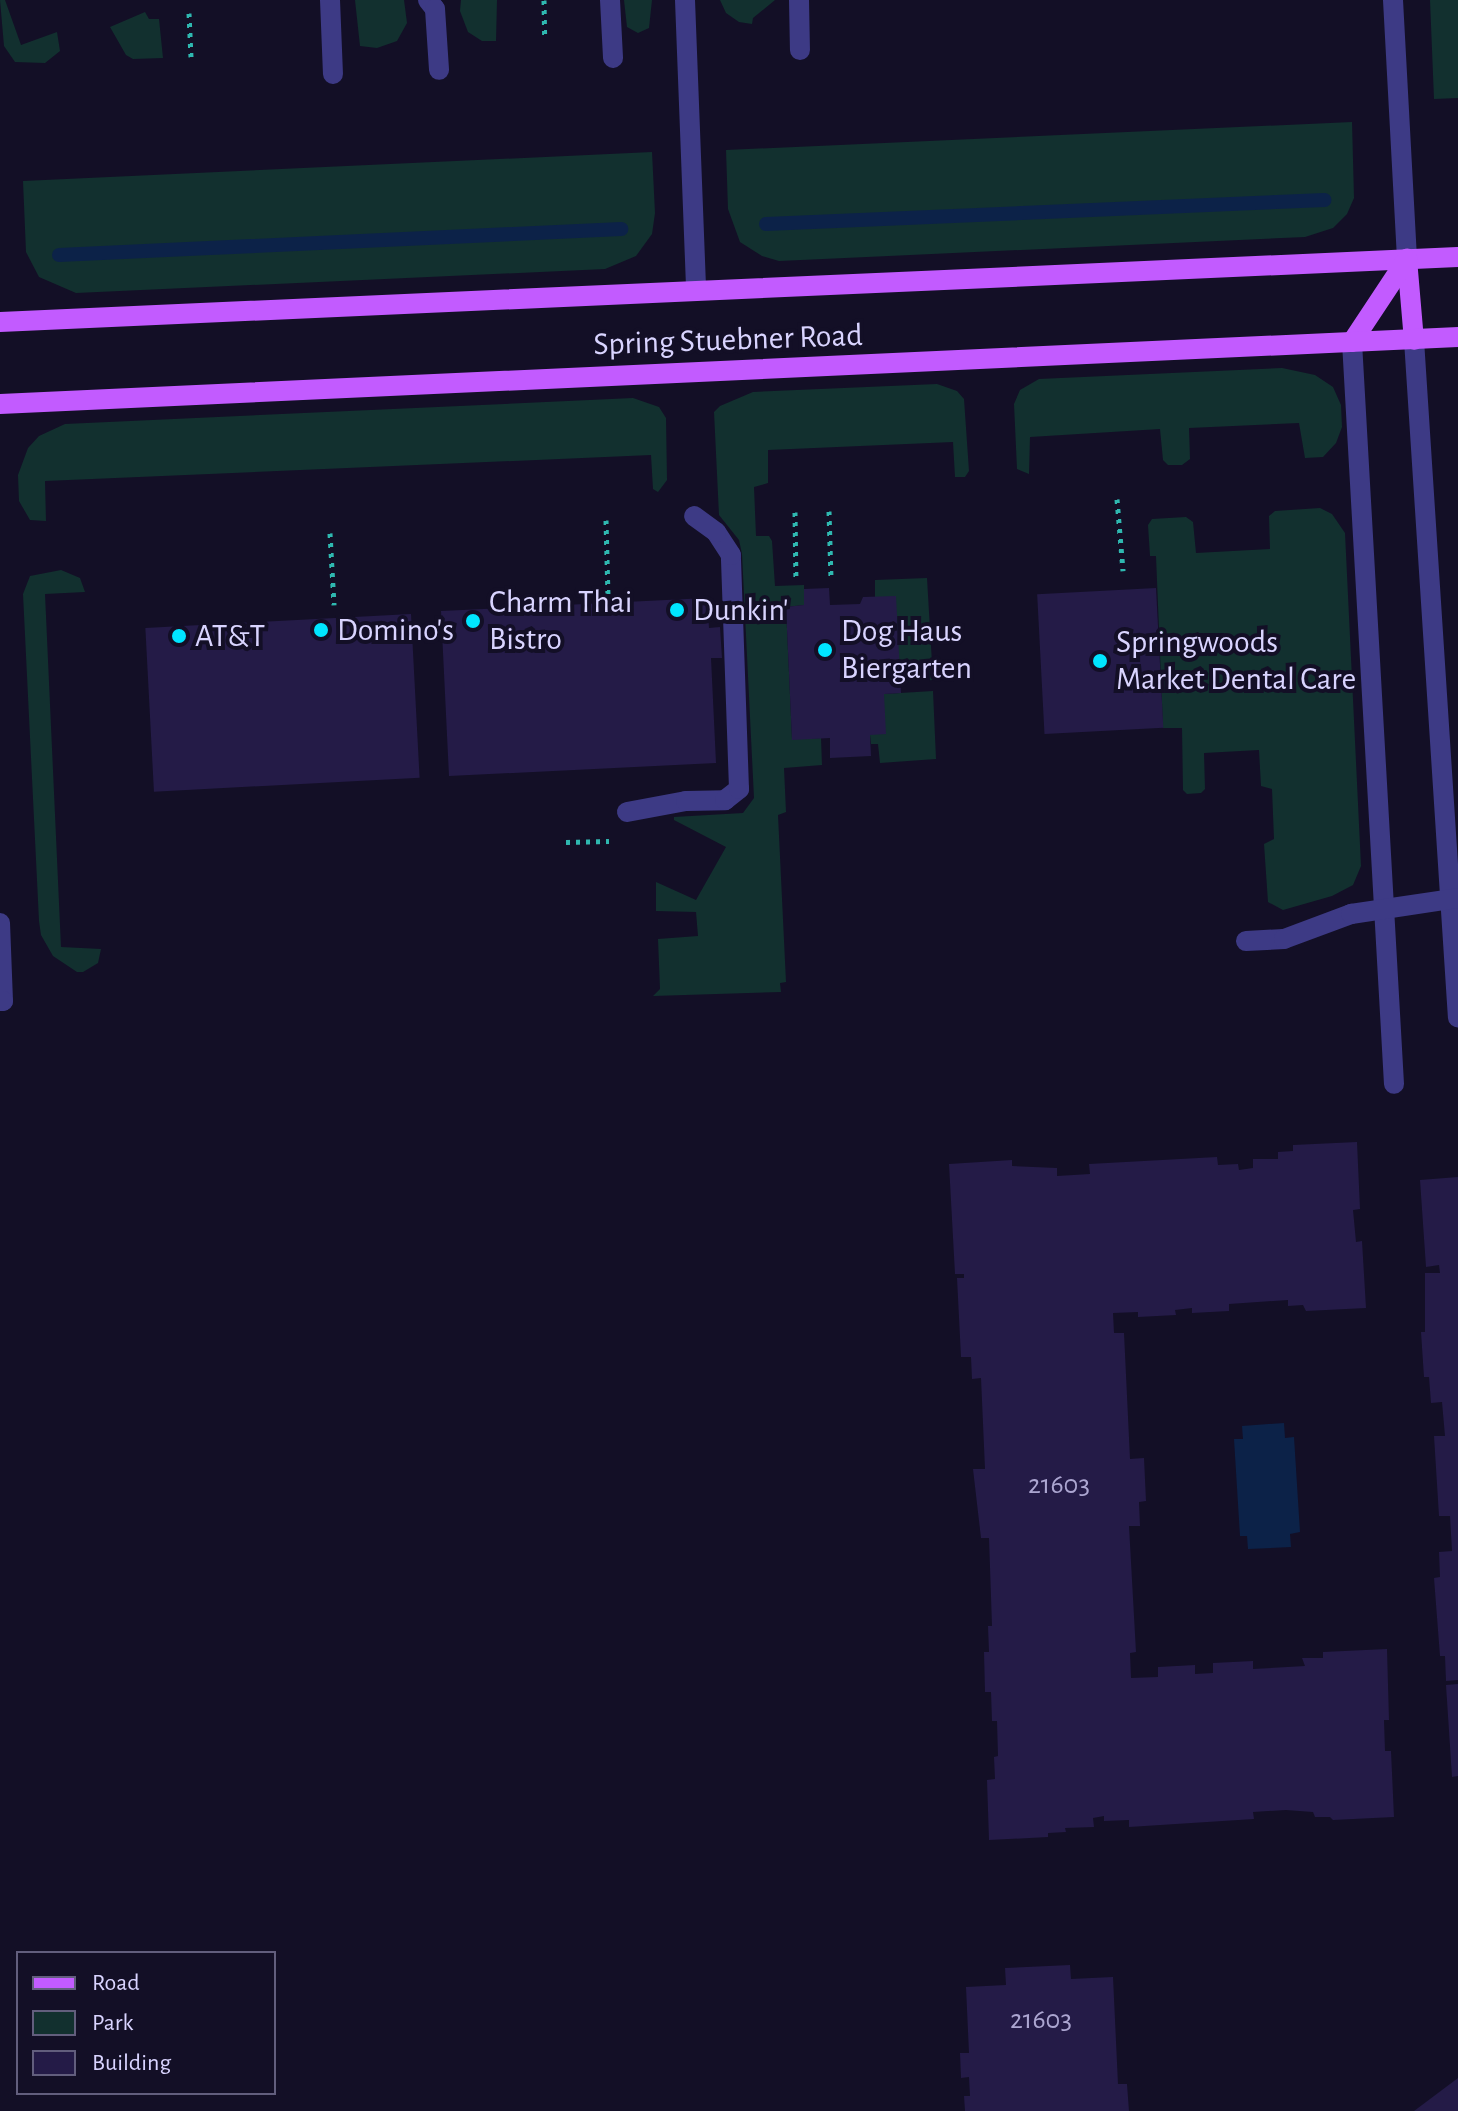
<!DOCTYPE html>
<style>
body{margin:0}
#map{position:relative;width:1458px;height:2111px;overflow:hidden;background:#130f26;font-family:"Alegreya Sans",sans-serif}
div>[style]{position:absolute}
.green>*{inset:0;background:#12302f}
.water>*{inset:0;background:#0c2248}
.stream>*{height:14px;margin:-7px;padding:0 7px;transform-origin:7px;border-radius:7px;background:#0c2248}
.building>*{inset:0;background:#241b47;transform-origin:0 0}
.path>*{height:5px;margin-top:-2.5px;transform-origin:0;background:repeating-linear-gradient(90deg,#2fb8b0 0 4px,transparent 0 10px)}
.minor>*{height:20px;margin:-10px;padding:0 10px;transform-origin:10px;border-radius:10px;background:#3d3a85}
.major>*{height:20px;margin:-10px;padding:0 10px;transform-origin:10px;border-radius:10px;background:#c25bff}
.dots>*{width:22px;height:22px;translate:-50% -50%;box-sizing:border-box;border:4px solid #130f26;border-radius:50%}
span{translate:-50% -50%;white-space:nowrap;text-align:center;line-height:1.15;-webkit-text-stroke:8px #130f26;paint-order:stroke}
.number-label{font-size:28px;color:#aca6d1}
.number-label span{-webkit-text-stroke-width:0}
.street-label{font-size:32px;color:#d9d4ff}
.poi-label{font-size:32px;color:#d9d4ff}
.left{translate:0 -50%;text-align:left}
.legend{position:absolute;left:16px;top:1951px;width:260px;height:144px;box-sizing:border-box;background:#130f26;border:2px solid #625e7d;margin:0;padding:10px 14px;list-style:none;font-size:24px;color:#d9d4ff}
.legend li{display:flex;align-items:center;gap:16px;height:40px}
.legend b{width:40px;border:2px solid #625e7d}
</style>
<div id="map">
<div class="green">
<div style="clip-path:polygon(0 0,5px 0,21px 45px,57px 32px,60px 51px,45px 63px,15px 62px,4px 46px)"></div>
<div style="clip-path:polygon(355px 0,404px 0,407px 23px,397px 41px,377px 48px,360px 46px)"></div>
<div style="clip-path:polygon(461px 0,497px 0,496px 41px,482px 41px,468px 32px,460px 11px)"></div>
<div style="clip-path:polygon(624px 0,652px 0,649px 28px,638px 33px,627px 27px)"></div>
<div style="clip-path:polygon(720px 0,775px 0,753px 18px,752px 24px,739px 22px,726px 13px)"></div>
<div style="clip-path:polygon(1430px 0,1458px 0,1458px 98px,1434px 99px)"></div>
<div style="clip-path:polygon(145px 12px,149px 19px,159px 19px,163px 58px,133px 59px,126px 55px,110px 27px)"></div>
<div style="clip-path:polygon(1352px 122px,1354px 198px,1347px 214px,1333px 228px,1305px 237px,779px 261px,762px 256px,740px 242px,728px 209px,726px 150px)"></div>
<div style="clip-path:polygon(652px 152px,655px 213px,652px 234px,636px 256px,605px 269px,76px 293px,39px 277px,26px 252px,23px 181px)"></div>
<div style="clip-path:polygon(1282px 368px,1315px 375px,1333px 387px,1341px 405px,1342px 427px,1336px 443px,1323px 457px,1305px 458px,1299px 423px,1189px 428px,1190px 459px,1182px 465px,1168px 465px,1163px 460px,1160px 429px,1030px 437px,1029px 474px,1017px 469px,1014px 404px,1020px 390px,1039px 379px)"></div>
<div style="clip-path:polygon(937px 384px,957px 391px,964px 399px,969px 471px,965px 477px,955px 477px,953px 442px,768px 450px,768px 483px,754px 487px,756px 536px,769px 536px,772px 541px,775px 586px,804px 585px,804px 605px,786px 607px,792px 739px,821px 738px,822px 765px,784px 768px,786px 812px,778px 815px,786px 982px,780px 983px,781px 992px,653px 996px,660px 989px,658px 939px,698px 936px,696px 912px,656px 911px,656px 882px,696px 900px,726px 847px,674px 820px,674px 817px,743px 813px,754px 798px,742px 554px,739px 540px,719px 515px,714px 412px,720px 406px,753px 392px)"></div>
<div style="clip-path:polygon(633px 398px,659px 407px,666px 418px,667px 480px,658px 492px,653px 489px,651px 455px,45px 481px,46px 521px,30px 520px,19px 501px,18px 475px,28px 448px,39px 436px,65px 424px)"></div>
<div style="clip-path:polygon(1320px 508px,1332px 514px,1345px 533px,1361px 866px,1353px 885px,1332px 896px,1283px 910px,1268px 902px,1264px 844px,1274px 839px,1272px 789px,1261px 786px,1259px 750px,1204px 753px,1205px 789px,1201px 793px,1187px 794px,1183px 790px,1182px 728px,1163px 728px,1156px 556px,1150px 556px,1148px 525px,1152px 519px,1186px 517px,1193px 522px,1196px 553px,1270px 549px,1269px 516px,1275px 511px)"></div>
<div style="clip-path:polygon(61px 570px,80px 578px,85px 592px,45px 594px,61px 947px,101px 949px,98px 963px,83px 972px,77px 972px,53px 956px,41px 935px,39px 921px,23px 594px,30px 576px)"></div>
<div style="clip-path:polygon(927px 578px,933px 680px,900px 682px,875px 597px,875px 580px)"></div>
<div style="clip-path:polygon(933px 691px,936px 759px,880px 763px,878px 744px,871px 744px,870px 735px,884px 694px)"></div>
</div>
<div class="water">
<div style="clip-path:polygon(1284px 1423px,1285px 1438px,1294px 1437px,1300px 1532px,1290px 1534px,1291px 1547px,1248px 1549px,1247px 1536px,1240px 1536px,1234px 1439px,1243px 1439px,1242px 1426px)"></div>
</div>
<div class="stream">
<div style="left:766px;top:224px;width:559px;rotate:-2.46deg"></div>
<div style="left:59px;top:255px;width:563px;rotate:-2.65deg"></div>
</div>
<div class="building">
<div style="clip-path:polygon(829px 588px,830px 605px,860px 604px,863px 597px,896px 596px,901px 693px,884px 694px,886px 734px,870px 735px,871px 756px,830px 758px,830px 738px,792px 740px,786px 607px,804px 605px,804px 589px)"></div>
<div style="left:1156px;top:588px;width:140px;height:119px;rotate:87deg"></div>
<div style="clip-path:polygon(707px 598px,709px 628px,720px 627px,722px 658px,711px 658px,716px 763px,449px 776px,441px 611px)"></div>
<div style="left:411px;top:614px;width:164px;height:266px;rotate:87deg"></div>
<div style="clip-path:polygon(1357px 1142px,1360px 1209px,1353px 1210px,1356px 1242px,1362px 1241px,1366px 1308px,1306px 1311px,1303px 1305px,1288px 1306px,1288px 1300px,1229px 1304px,1229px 1311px,1192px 1313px,1192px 1308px,1175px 1310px,1176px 1315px,1138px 1317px,1138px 1312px,1113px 1313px,1114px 1333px,1124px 1333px,1130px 1459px,1144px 1458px,1146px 1501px,1139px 1502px,1140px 1526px,1129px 1526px,1136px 1652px,1130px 1653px,1131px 1678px,1158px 1677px,1158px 1667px,1195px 1665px,1195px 1674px,1213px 1673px,1213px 1663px,1253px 1661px,1253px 1669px,1305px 1666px,1302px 1658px,1323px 1658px,1323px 1652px,1387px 1649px,1389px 1720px,1384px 1720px,1385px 1751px,1391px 1751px,1394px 1817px,1333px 1820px,1330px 1817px,1315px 1817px,1313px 1812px,1286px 1810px,1253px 1812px,1254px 1819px,1129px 1827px,1129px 1820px,1104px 1821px,1104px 1816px,1093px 1818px,1094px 1827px,1065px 1828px,1066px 1832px,1048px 1833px,1048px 1837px,989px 1840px,987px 1780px,995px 1779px,994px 1757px,998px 1756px,997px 1721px,992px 1721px,991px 1692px,985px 1692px,984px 1652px,989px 1652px,988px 1626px,992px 1626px,989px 1538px,981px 1538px,973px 1469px,985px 1469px,981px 1378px,972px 1379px,971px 1357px,961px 1357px,957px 1278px,964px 1278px,964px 1274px,955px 1274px,949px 1164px,1012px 1160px,1012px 1166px,1057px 1168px,1057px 1176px,1090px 1174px,1089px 1164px,1217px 1157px,1218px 1165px,1238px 1164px,1239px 1170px,1253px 1168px,1253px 1159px,1278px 1159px,1278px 1152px,1293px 1151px,1293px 1145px)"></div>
<div style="clip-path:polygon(1458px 1177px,1458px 1680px,1446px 1681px,1445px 1656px,1440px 1656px,1434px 1578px,1440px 1577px,1439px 1552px,1452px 1551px,1450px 1516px,1439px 1516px,1434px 1436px,1445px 1436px,1442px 1402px,1431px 1403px,1429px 1377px,1424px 1377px,1421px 1332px,1425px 1332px,1425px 1273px,1440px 1273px,1439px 1265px,1426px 1267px,1420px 1180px)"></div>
<div style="clip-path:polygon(1458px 1684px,1458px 1776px,1452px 1777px,1446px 1685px)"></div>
<div style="clip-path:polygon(1070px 1965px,1071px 1979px,1113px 1977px,1118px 2084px,1127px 2084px,1129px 2111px,965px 2111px,964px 2096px,970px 2096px,969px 2077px,961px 2078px,960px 2053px,969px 2053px,966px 1987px,1006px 1985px,1005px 1968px)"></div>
<div style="clip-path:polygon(1458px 2078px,1458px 2111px,1414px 2111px)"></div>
</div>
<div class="path">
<div style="left:544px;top:0;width:39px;rotate:89deg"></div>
<div style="left:189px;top:13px;width:44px;rotate:87.4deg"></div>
<div style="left:1117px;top:499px;width:72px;rotate:85.2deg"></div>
<div style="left:829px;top:511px;width:67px;rotate:88.3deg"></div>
<div style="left:795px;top:512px;width:68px;rotate:89.2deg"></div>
<div style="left:606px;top:520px;width:74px;rotate:88.5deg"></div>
<div style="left:330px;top:533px;width:72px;rotate:86.8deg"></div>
<div style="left:566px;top:842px;width:43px;rotate:-1.3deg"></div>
</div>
<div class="minor">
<div style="left:330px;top:0;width:74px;rotate:87.7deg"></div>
<div style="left:428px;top:0;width:11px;rotate:52deg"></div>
<div style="left:435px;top:9px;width:61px;rotate:86.2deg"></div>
<div style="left:610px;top:0;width:58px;rotate:87deg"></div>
<div style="left:685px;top:0;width:290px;rotate:87.8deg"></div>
<div style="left:799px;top:0;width:50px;rotate:88.9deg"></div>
<div style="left:1393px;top:0;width:259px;rotate:86.9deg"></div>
<div style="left:1414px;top:340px;width:679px;rotate:86.29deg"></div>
<div style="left:1352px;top:342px;width:743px;rotate:86.76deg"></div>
<div style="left:627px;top:812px;width:60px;rotate:-10.6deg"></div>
<div style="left:686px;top:801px;width:39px;rotate:-1deg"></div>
<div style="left:725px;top:800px;width:18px;rotate:-38deg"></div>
<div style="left:739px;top:789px;width:234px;rotate:-92deg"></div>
<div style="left:731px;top:555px;width:27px;rotate:-123deg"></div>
<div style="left:716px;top:532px;width:27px;rotate:-144deg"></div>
<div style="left:0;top:923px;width:78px;rotate:87.8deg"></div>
<div style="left:3px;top:1001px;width:3px;rotate:180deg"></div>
<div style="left:1246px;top:941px;width:38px;rotate:-3deg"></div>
<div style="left:1284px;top:939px;width:72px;rotate:-20.5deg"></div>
<div style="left:1351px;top:914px;width:108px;rotate:-8.5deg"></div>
</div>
<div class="major">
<div style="left:1407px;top:259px;width:81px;rotate:85.1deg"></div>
<div style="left:0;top:322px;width:1459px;rotate:-2.55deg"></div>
<div style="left:1352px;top:342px;width:100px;rotate:-56.5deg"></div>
<div style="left:0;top:404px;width:1460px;rotate:-2.63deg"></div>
</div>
<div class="dots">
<div style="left:677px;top:610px;background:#00e5ff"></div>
<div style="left:473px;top:621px;background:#00e5ff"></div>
<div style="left:321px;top:630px;background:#00e5ff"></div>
<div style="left:179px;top:636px;background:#00e5ff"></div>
<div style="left:825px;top:650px;background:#00e5ff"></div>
<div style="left:1100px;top:661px;background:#00e5ff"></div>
</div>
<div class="number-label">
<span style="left:1059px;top:1485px">21603</span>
<span style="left:1041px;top:2020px">21603</span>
</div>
<div class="street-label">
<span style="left:728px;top:340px;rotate:-2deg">Spring Stuebner Road</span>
</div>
<div class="poi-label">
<span class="left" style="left:489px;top:621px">Charm Thai<br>Bistro</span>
<span class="left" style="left:693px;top:610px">Dunkin'</span>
<span class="left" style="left:337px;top:630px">Domino's</span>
<span class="left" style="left:841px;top:650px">Dog Haus<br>Biergarten</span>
<span class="left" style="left:195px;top:636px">AT&amp;T</span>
<span class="left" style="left:1116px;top:661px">Springwoods<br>Market Dental Care</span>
</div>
<ul class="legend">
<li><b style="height:10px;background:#c25bff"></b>Road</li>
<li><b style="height:22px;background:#12302f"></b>Park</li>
<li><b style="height:22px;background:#241b47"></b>Building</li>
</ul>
</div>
